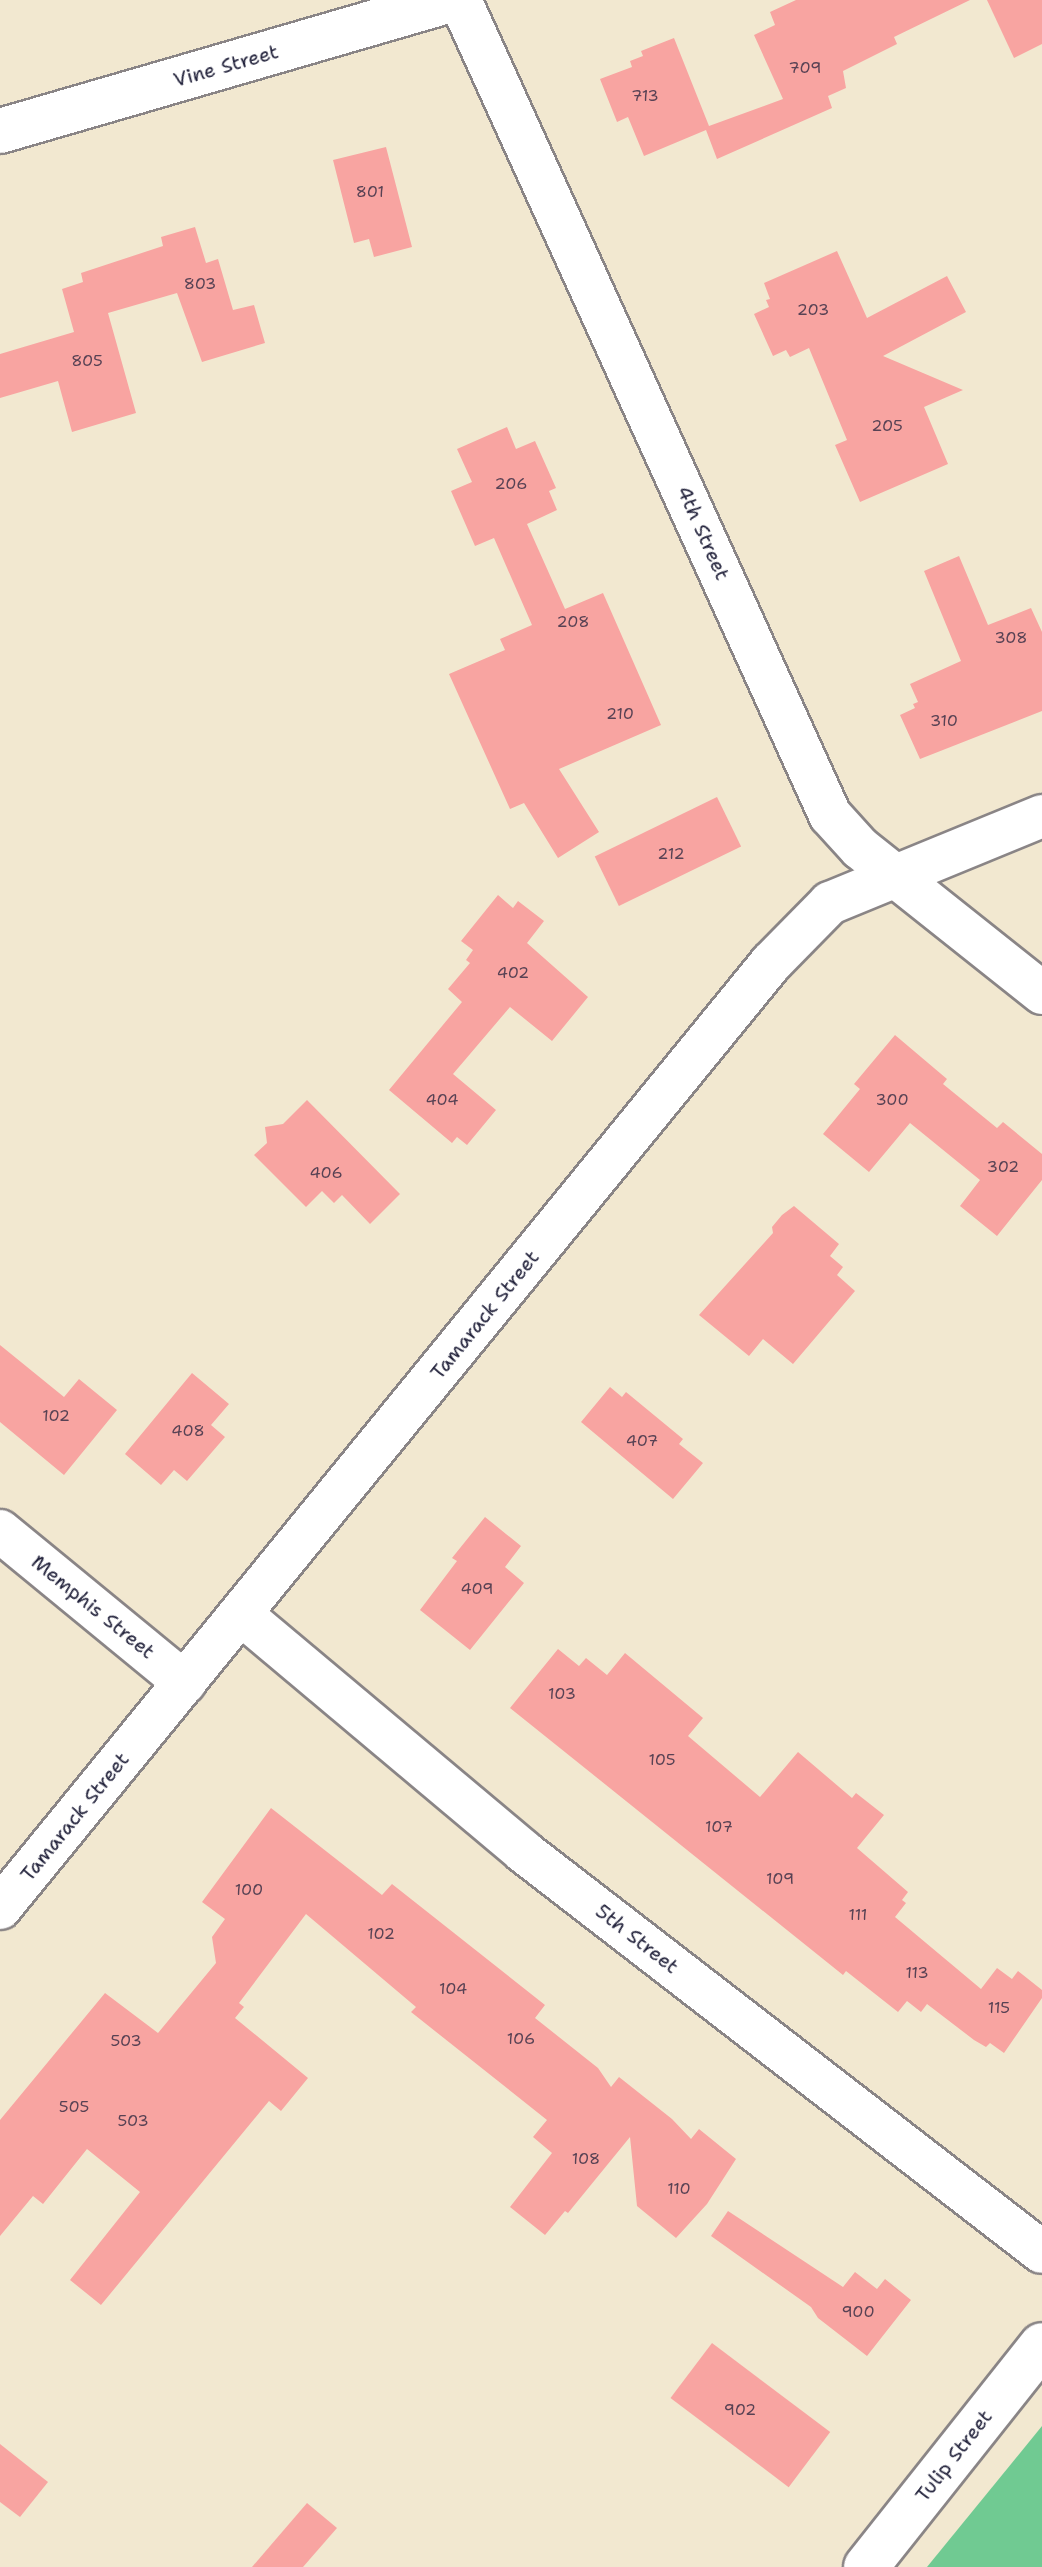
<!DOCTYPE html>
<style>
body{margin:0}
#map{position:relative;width:1042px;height:2567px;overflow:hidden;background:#f2e8d0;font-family:"Shantell Sans",sans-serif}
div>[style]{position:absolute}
.green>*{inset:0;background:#70ca92}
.building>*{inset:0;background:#f8a4a1;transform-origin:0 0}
.roads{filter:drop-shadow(2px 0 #8a8586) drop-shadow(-2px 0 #8a8586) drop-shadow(0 2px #8a8586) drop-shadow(0 -2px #8a8586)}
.minor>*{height:42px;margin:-21px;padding:0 21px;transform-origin:21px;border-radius:21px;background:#fff}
.tertiary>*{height:44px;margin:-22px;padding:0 22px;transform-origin:22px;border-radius:22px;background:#fff}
span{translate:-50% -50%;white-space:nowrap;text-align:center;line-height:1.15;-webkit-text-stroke:8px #fff;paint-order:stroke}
.number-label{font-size:16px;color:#584254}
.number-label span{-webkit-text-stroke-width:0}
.street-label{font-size:20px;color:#22223b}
</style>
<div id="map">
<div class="green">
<div style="clip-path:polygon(1042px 2426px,1042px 2567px,927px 2567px)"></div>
</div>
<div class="building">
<div style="clip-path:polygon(796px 0,970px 0,894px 37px,897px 44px,843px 71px,846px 88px,828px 96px,832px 108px,717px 159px,706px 130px,644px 156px,628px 117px,617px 122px,600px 79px,632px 67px,630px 61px,643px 56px,641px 51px,674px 38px,709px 126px,783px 99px,754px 35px,775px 25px,770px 12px)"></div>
<div style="clip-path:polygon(987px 0,1042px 0,1042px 44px,1014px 58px)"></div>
<div style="clip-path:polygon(386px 147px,412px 247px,374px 257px,369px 239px,354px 243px,333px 160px)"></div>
<div style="clip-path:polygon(195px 227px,206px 263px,218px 259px,233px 310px,254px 305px,265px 343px,202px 362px,177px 293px,108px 313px,136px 413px,72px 432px,58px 381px,0 398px,0 354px,74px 332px,62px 289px,83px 282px,81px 273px,163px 246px,161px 237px)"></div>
<div style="clip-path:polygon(837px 251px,867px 318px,947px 276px,966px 312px,883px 356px,963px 390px,924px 407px,948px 464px,860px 502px,835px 445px,847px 440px,809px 348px,790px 357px,786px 350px,773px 356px,754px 314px,769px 307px,766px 300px,770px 299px,764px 283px)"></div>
<div style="clip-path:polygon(507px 427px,516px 449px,535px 441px,556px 488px,549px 491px,557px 510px,527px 524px,565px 609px,603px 593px,661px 725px,559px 769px,599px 832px,558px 858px,524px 803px,510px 809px,449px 674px,505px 650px,500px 639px,532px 625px,494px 538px,475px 546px,451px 491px,472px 482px,457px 449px)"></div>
<div style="clip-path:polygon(959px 556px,988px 625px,1031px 608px,1042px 632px,1042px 711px,920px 759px,900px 715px,915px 708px,913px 704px,918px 702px,910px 684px,961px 661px,924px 571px)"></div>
<div style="left:717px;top:797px;width:55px;height:136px;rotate:64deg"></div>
<div style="clip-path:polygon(498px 895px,513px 908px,518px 901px,544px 921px,527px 943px,588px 997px,552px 1041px,510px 1007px,453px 1074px,496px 1110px,467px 1145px,457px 1137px,452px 1143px,389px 1090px,462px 1002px,448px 989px,470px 963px,466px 960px,473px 950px,461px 941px)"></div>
<div style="clip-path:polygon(895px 1035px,947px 1079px,943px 1084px,997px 1128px,1003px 1122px,1042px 1154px,1042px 1180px,997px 1236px,960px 1206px,980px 1180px,910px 1123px,869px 1172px,823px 1134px,860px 1089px,854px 1084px)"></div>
<div style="clip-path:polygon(307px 1100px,400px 1194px,370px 1224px,342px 1195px,334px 1203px,322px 1191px,306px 1207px,254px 1155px,267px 1143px,265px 1127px,283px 1124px)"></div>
<div style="clip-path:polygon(794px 1206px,839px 1244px,830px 1256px,843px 1267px,837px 1275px,855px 1291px,793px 1364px,763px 1339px,749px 1356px,699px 1315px,773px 1233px,772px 1227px,782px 1215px)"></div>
<div style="clip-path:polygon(0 1345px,64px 1397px,79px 1379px,117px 1410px,64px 1475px,0 1422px)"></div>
<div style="clip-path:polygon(192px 1373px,229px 1404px,211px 1425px,225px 1437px,187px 1481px,174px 1470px,161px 1485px,125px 1454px)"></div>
<div style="clip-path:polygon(610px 1387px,622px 1397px,626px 1392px,683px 1439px,679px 1444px,703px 1463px,673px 1499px,581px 1422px)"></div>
<div style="clip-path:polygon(485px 1517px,521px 1546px,505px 1567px,524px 1583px,470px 1650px,420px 1610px,457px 1561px,452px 1558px)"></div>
<div style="clip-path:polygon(558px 1649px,579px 1666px,586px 1658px,607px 1675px,625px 1653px,703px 1718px,688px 1736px,760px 1797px,798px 1752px,852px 1798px,856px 1793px,884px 1815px,857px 1848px,908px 1892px,902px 1900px,906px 1903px,895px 1917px,981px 1989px,997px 1968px,1012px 1979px,1018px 1971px,1042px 1990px,1042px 1998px,1004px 2053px,990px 2043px,986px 2047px,974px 2040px,927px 2004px,921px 2012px,907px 2001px,898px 2012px,846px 1971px,843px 1975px,510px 1708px)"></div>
<div style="clip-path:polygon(271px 1808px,382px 1895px,392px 1884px,545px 2005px,535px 2018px,598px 2068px,611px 2087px,619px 2077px,672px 2119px,691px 2139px,699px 2129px,736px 2159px,707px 2204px,676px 2238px,637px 2206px,630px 2137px,568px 2213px,565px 2211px,545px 2235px,510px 2207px,552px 2153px,533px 2137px,547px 2120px,411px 2012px,416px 2007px,306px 1914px,239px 2003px,244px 2007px,235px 2018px,308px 2078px,281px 2111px,269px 2101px,101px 2305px,70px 2280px,140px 2192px,87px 2149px,43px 2204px,33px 2196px,0 2236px,0 2120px,105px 1993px,158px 2033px,216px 1963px,212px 1937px,225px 1919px,202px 1902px)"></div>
<div style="clip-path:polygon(728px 2211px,843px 2287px,855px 2272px,877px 2289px,885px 2279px,911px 2300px,867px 2356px,818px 2318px,811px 2307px,711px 2236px)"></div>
<div style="left:712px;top:2343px;width:148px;height:69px;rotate:37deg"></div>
<div style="clip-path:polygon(0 2444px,48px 2482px,20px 2517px,0 2502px)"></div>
<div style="clip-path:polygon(307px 2503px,337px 2528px,303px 2567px,252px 2567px)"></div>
</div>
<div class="roads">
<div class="minor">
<div style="left:460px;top:0;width:895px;rotate:65.58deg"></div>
<div style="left:830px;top:815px;width:45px;rotate:47.7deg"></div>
<div style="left:860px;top:848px;width:233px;rotate:38.5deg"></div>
<div style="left:0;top:1531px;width:239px;rotate:39.4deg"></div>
<div style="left:242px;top:1615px;width:368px;rotate:40deg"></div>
<div style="left:524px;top:1852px;width:654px;rotate:37.68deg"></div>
<div style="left:0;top:1908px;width:1220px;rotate:-50.79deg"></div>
<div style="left:771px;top:963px;width:84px;rotate:-45.5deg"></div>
<div style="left:830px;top:903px;width:229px;rotate:-22.3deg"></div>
</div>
<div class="tertiary">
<div style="left:0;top:131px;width:471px;rotate:-16.2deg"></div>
<div style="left:866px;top:2567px;width:283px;rotate:-51.6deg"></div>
</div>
</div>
<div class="number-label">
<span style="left:805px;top:68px">709</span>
<span style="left:645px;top:96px">713</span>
<span style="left:370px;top:192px">801</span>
<span style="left:200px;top:284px">803</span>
<span style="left:813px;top:310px">203</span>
<span style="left:87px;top:361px">805</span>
<span style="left:887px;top:426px">205</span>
<span style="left:511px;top:484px">206</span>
<span style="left:573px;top:622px">208</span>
<span style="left:1011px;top:638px">308</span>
<span style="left:620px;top:714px">210</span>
<span style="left:944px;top:721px">310</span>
<span style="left:671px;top:854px">212</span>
<span style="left:513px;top:973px">402</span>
<span style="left:442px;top:1100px">404</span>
<span style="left:892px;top:1100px">300</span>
<span style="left:1003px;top:1167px">302</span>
<span style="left:326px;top:1173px">406</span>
<span style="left:56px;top:1416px">102</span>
<span style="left:188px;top:1431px">408</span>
<span style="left:642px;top:1441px">407</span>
<span style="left:477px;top:1589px">409</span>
<span style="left:562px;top:1694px">103</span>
<span style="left:662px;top:1760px">105</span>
<span style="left:719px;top:1827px">107</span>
<span style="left:780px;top:1879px">109</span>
<span style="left:249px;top:1890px">100</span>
<span style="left:858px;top:1915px">111</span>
<span style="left:381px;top:1934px">102</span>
<span style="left:917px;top:1973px">113</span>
<span style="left:453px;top:1989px">104</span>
<span style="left:999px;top:2008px">115</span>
<span style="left:521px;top:2039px">106</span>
<span style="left:126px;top:2041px">503</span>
<span style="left:74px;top:2107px">505</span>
<span style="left:133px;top:2121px">503</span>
<span style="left:586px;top:2159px">108</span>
<span style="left:679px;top:2189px">110</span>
<span style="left:858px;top:2312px">900</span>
<span style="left:740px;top:2410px">902</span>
</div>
<div class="street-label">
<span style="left:226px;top:66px;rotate:-16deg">Vine Street</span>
<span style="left:703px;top:533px;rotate:66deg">4th Street</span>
<span style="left:485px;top:1315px;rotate:-51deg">Tamarack Street</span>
<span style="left:93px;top:1607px;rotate:39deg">Memphis Street</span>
<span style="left:75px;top:1817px;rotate:-51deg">Tamarack Street</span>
<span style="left:637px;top:1939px;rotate:38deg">5th Street</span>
<span style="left:954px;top:2456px;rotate:-52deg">Tulip Street</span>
</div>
</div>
